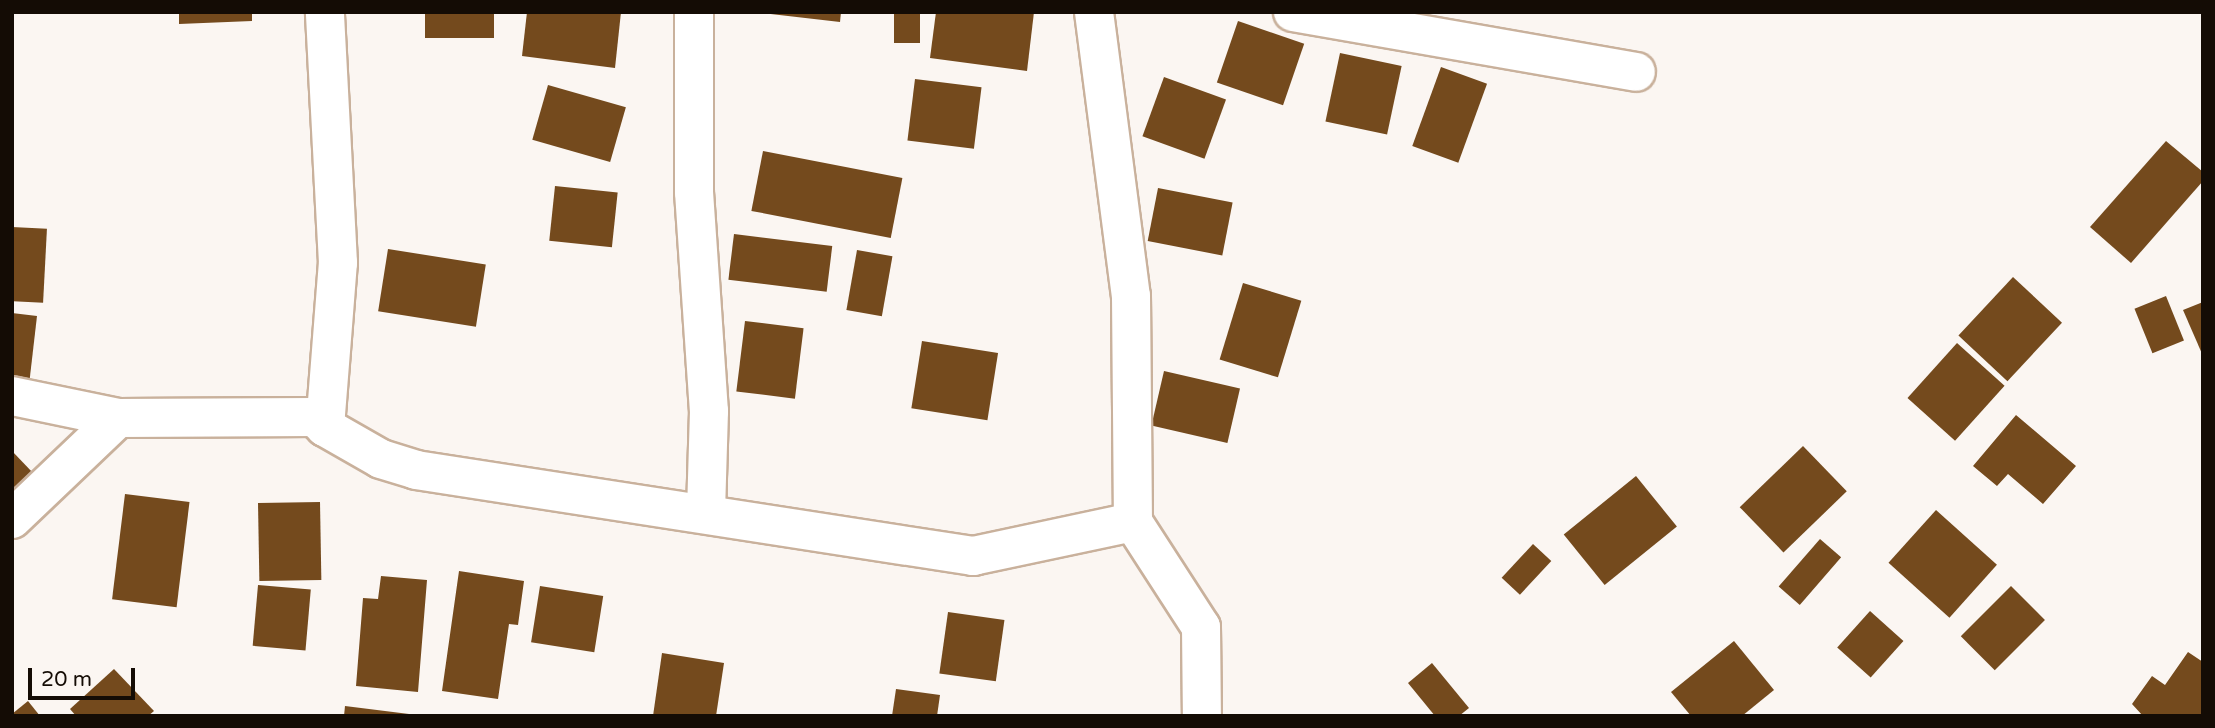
<!DOCTYPE html>
<style>
body{margin:0}
#map{position:relative;width:2215px;height:728px;overflow:hidden;background:#fbf6f2;font-family:"Varela Round",sans-serif}
div>[style]{position:absolute}
.building>*{inset:0;background:#744a1d;transform-origin:0 0}
.roads{filter:drop-shadow(2px 0 #c9b19c) drop-shadow(-2px 0 #c9b19c) drop-shadow(0 2px #c9b19c) drop-shadow(0 -2px #c9b19c)}
.minor>*{height:38px;margin:-19px;padding:0 19px;transform-origin:19px;border-radius:19px;background:#fff}
span{translate:-50% -50%;white-space:nowrap;text-align:center;line-height:1.15;-webkit-text-stroke:7px #fbf6f2;paint-order:stroke}
.frame{position:absolute;inset:0;border:14px solid #140c05;pointer-events:none}
.scale{position:absolute;left:28px;top:668px;width:107px;height:32px;box-sizing:border-box;border:4px solid #140c05;border-top:0;padding-left:9px;font-size:21px;line-height:24px;white-space:nowrap;color:#140c05;-webkit-text-stroke:5px #fbf6f2;paint-order:stroke}
</style>
<div id="map">
<div class="building">
<div style="clip-path:polygon(179px 12px,252px 12px,252px 21px,179px 24px)"></div>
<div style="left:425px;top:12px;width:69px;height:26px"></div>
<div style="clip-path:polygon(527px 12px,621px 12px,615px 68px,522px 56px)"></div>
<div style="clip-path:polygon(754px 12px,841px 12px,840px 22px)"></div>
<div style="left:894px;top:12px;width:26px;height:31px"></div>
<div style="clip-path:polygon(936px 12px,1034px 12px,1027px 71px,930px 58px)"></div>
<div style="left:1238px;top:21px;width:70px;height:65px;rotate:19deg"></div>
<div style="left:1340px;top:53px;width:63px;height:70px;rotate:12deg"></div>
<div style="left:1441px;top:67px;width:49px;height:84px;rotate:20deg"></div>
<div style="left:1164px;top:77px;width:66px;height:63px;rotate:20deg"></div>
<div style="left:915px;top:79px;width:67px;height:62px;rotate:7deg"></div>
<div style="left:548px;top:85px;width:81px;height:57px;rotate:16deg"></div>
<div style="clip-path:polygon(2166px 141px,2203px 172px,2203px 181px,2131px 263px,2090px 227px)"></div>
<div style="left:763px;top:151px;width:142px;height:61px;rotate:11deg"></div>
<div style="left:555px;top:186px;width:63px;height:55px;rotate:6deg"></div>
<div style="left:1158px;top:188px;width:76px;height:54px;rotate:11deg"></div>
<div style="left:12px;top:227px;width:35px;height:74px;rotate:3deg"></div>
<div style="left:734px;top:234px;width:99px;height:46px;rotate:7deg"></div>
<div style="left:388px;top:249px;width:99px;height:63px;rotate:9deg"></div>
<div style="left:857px;top:250px;width:36px;height:61px;rotate:10deg"></div>
<div style="left:2013px;top:277px;width:67px;height:80px;rotate:43deg"></div>
<div style="left:1243px;top:283px;width:61px;height:80px;rotate:17deg"></div>
<div style="left:2166px;top:296px;width:48px;height:34px;rotate:68deg"></div>
<div style="clip-path:polygon(2203px 302px,2203px 356px,2183px 310px)"></div>
<div style="clip-path:polygon(12px 313px,37px 316px,29px 385px,12px 383px)"></div>
<div style="left:745px;top:321px;width:59px;height:71px;rotate:7deg"></div>
<div style="left:922px;top:341px;width:77px;height:68px;rotate:9deg"></div>
<div style="left:1957px;top:343px;width:64px;height:74px;rotate:42deg"></div>
<div style="left:1164px;top:371px;width:78px;height:56px;rotate:13deg"></div>
<div style="clip-path:polygon(2016px 415px,2076px 466px,2043px 504px,2008px 474px,1997px 486px,1973px 466px)"></div>
<div style="left:1803px;top:446px;width:63px;height:88px;rotate:46deg"></div>
<div style="clip-path:polygon(12px 451px,34px 474px,12px 495px)"></div>
<div style="left:1636px;top:476px;width:65px;height:93px;rotate:51deg"></div>
<div style="left:125px;top:494px;width:65px;height:106px;rotate:7deg"></div>
<div style="left:320px;top:502px;width:78px;height:62px;rotate:89deg"></div>
<div style="left:1936px;top:510px;width:82px;height:71px;rotate:42deg"></div>
<div style="left:1820px;top:539px;width:28px;height:63px;rotate:41deg"></div>
<div style="left:1533px;top:544px;width:25px;height:46px;rotate:43deg"></div>
<div style="clip-path:polygon(459px 571px,524px 581px,518px 625px,509px 624px,498px 699px,442px 691px)"></div>
<div style="clip-path:polygon(381px 576px,427px 580px,418px 692px,356px 686px,363px 598px,378px 599px)"></div>
<div style="left:258px;top:585px;width:53px;height:61px;rotate:5deg"></div>
<div style="left:540px;top:586px;width:64px;height:57px;rotate:9deg"></div>
<div style="left:2011px;top:586px;width:48px;height:71px;rotate:45deg"></div>
<div style="left:1870px;top:611px;width:45px;height:49px;rotate:42deg"></div>
<div style="left:948px;top:612px;width:57px;height:62px;rotate:8deg"></div>
<div style="clip-path:polygon(1734px 641px,1774px 690px,1742px 716px,1691px 716px,1671px 692px)"></div>
<div style="clip-path:polygon(2188px 652px,2203px 662px,2203px 716px,2143px 716px,2132px 704px,2152px 676px,2165px 685px)"></div>
<div style="clip-path:polygon(662px 653px,724px 663px,716px 716px,653px 716px)"></div>
<div style="clip-path:polygon(1432px 663px,1469px 708px,1459px 716px,1435px 716px,1408px 683px)"></div>
<div style="clip-path:polygon(114px 669px,154px 711px,148px 716px,76px 716px,70px 709px)"></div>
<div style="clip-path:polygon(896px 689px,940px 695px,937px 716px,892px 716px)"></div>
<div style="clip-path:polygon(28px 701px,40px 716px,12px 716px,12px 714px)"></div>
<div style="clip-path:polygon(345px 706px,409px 714px,409px 716px,344px 716px)"></div>
</div>
<div class="roads">
<div class="minor">
<div style="left:694px;top:12px;width:180px;rotate:90deg"></div>
<div style="left:694px;top:192px;width:220px;rotate:86.1deg"></div>
<div style="left:709px;top:411px;width:102px;rotate:91.7deg"></div>
<div style="left:1094px;top:12px;width:286px;rotate:82.6deg"></div>
<div style="left:1131px;top:296px;width:226px;rotate:89.5deg"></div>
<div style="left:1133px;top:522px;width:125px;rotate:57.1deg"></div>
<div style="left:1201px;top:627px;width:89px;rotate:89.4deg"></div>
<div style="left:1293px;top:12px;width:348px;rotate:9.9deg"></div>
<div style="left:12px;top:396px;width:108px;rotate:11.7deg"></div>
<div style="left:118px;top:418px;width:197px;rotate:-0.3deg"></div>
<div style="left:315px;top:417px;width:14px;rotate:45deg"></div>
<div style="left:325px;top:427px;width:64px;rotate:29.7deg"></div>
<div style="left:381px;top:459px;width:37px;rotate:17deg"></div>
<div style="left:416px;top:470px;width:564px;rotate:8.78deg"></div>
<div style="left:973px;top:556px;width:164px;rotate:-12deg"></div>
<div style="left:325px;top:427px;width:165px;rotate:-85.5deg"></div>
<div style="left:338px;top:263px;width:251px;rotate:-93deg"></div>
<div style="left:12px;top:519px;width:146px;rotate:-43.6deg"></div>
</div>
</div>
<div class="frame"></div>
<div class="scale">20 m</div>
</div>
